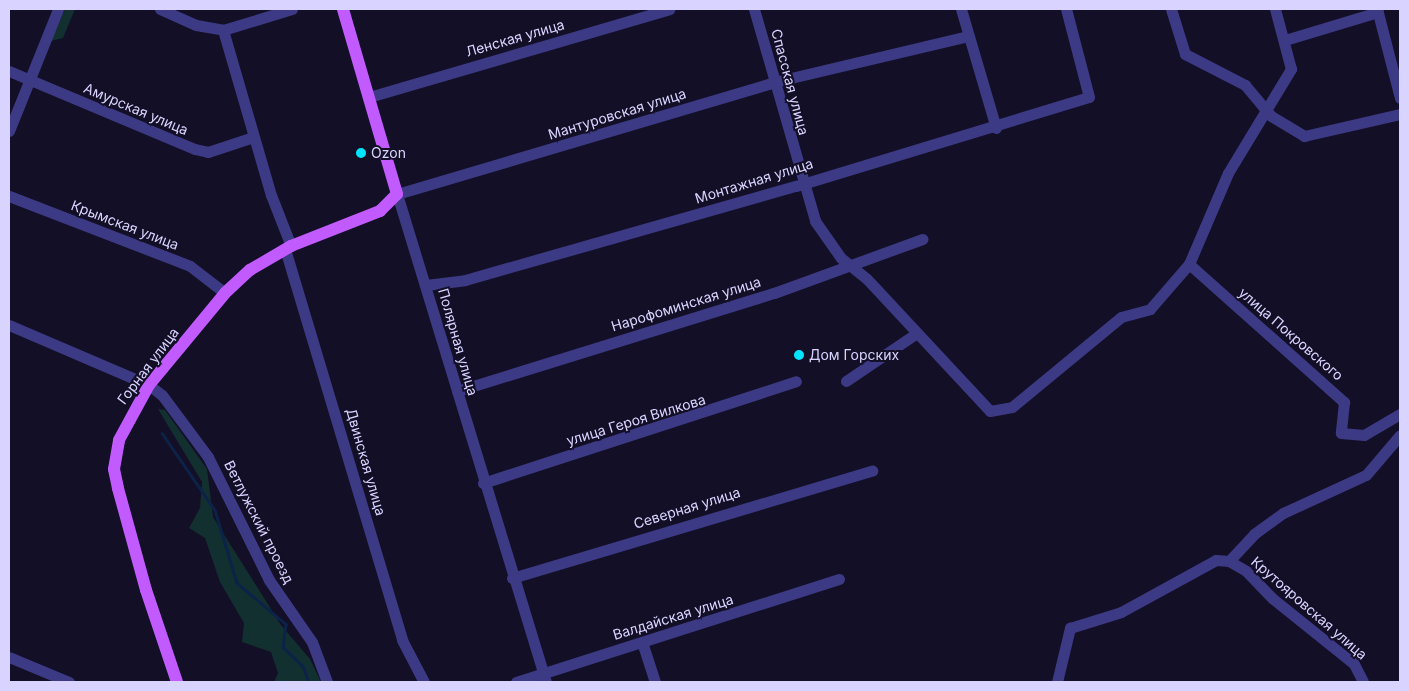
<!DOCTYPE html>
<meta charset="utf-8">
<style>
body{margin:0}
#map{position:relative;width:1409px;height:691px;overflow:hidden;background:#130f26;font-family:Inter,sans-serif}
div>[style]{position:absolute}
.green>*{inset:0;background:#12302f}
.stream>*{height:2.5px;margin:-1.25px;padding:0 1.25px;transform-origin:1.25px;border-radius:1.25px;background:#0c2248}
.minor>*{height:11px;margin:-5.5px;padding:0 5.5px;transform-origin:5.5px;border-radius:5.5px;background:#3d3a85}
.major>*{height:12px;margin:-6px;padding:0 6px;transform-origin:6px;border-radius:6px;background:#c25bff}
.dots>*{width:14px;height:14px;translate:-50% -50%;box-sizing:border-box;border:2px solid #130f26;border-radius:50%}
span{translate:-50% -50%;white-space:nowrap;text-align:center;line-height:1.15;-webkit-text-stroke:4px #130f26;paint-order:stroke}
.street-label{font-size:14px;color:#d9d4ff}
.poi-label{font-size:14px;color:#d9d4ff}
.left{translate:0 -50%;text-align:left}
.frame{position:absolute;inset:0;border:10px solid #d9d4ff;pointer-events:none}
</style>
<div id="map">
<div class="green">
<div style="clip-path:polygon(65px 9px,75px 9px,63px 38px,51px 41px)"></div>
<div style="clip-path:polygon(158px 409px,165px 410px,207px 469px,213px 517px,281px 625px,310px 659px,321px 682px,274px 682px,278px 673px,271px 652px,242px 642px,244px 623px,220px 582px,205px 538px,189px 528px,200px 508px,202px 482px)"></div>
</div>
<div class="stream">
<div style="left:162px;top:433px;width:93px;rotate:55.5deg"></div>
<div style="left:215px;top:510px;width:76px;rotate:73.2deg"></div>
<div style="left:237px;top:583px;width:64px;rotate:39.9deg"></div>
<div style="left:286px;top:624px;width:23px;rotate:97deg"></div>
<div style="left:283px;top:647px;width:28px;rotate:44deg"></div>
<div style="left:303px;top:666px;width:17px;rotate:69deg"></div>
</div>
<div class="minor">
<div style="left:160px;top:9px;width:39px;rotate:24deg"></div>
<div style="left:196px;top:25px;width:27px;rotate:10deg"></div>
<div style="left:223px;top:30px;width:172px;rotate:73.8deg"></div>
<div style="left:271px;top:195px;width:55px;rotate:68.6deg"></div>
<div style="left:754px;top:9px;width:221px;rotate:73.9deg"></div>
<div style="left:815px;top:221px;width:45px;rotate:54.9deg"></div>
<div style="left:841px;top:258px;width:33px;rotate:39deg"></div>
<div style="left:867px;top:279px;width:180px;rotate:47deg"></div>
<div style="left:990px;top:411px;width:22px;rotate:-10deg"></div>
<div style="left:1012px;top:407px;width:141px;rotate:-39.5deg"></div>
<div style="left:1121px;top:317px;width:30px;rotate:-15deg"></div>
<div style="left:1150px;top:309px;width:60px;rotate:-49.1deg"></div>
<div style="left:1189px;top:264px;width:99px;rotate:-66.8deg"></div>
<div style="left:1228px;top:173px;width:122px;rotate:-58.8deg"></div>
<div style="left:1291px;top:69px;width:62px;rotate:-104.9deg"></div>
<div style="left:961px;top:9px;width:124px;rotate:73.6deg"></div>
<div style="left:1171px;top:9px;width:47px;rotate:72.7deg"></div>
<div style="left:1185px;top:54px;width:68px;rotate:27.3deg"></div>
<div style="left:1245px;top:85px;width:40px;rotate:50deg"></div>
<div style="left:1271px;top:116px;width:39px;rotate:31deg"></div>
<div style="left:1304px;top:136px;width:98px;rotate:-12.9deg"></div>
<div style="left:1377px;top:9px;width:92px;rotate:75.5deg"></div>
<div style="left:223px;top:30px;width:72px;rotate:-16.9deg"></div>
<div style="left:1285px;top:40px;width:97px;rotate:-16.8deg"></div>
<div style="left:9px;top:71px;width:202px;rotate:22.8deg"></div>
<div style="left:195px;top:149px;width:13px;rotate:13deg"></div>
<div style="left:208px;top:152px;width:47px;rotate:-18.4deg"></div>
<div style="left:369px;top:97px;width:313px;rotate:-16.3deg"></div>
<div style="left:9px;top:131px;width:131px;rotate:-68.1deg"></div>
<div style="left:9px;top:196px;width:194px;rotate:21.1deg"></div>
<div style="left:190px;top:266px;width:44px;rotate:37.6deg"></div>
<div style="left:285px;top:249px;width:408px;rotate:73.3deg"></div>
<div style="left:402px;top:640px;width:47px;rotate:62.4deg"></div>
<div style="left:1189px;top:264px;width:208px;rotate:41.7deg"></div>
<div style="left:1344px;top:402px;width:31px;rotate:96deg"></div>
<div style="left:1341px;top:433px;width:23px;rotate:5deg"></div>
<div style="left:1364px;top:435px;width:42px;rotate:-30.3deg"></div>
<div style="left:426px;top:285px;width:39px;rotate:-7deg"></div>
<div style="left:465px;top:280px;width:344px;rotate:-15.9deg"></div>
<div style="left:796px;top:186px;width:306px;rotate:-16.9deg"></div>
<div style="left:1089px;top:97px;width:91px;rotate:-104.6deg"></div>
<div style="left:9px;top:325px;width:152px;rotate:23.2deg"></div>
<div style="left:149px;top:385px;width:16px;rotate:38deg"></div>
<div style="left:162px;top:395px;width:77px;rotate:53.4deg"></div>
<div style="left:208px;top:457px;width:137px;rotate:63.6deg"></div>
<div style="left:269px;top:580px;width:75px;rotate:55.3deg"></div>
<div style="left:312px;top:642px;width:43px;rotate:69.4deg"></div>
<div style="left:846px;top:381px;width:82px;rotate:-34.1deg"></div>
<div style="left:457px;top:391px;width:332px;rotate:-17.2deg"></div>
<div style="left:774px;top:293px;width:158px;rotate:-20deg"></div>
<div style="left:483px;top:483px;width:329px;rotate:-18deg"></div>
<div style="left:1229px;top:561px;width:37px;rotate:-47deg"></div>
<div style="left:1254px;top:534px;width:36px;rotate:-36deg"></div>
<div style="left:1283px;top:513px;width:91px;rotate:-24.6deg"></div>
<div style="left:1366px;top:475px;width:52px;rotate:-49.6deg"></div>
<div style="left:512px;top:578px;width:376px;rotate:-16.6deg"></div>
<div style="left:642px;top:642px;width:42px;rotate:72deg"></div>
<div style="left:9px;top:657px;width:65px;rotate:22.6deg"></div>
<div style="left:516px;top:682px;width:339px;rotate:-17.7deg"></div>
<div style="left:546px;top:682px;width:510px;rotate:-106.98deg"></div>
<div style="left:397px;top:194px;width:393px;rotate:-16.5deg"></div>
<div style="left:774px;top:82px;width:199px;rotate:-13.3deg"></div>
<div style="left:1057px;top:682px;width:56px;rotate:-76.5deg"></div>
<div style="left:1070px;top:628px;width:53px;rotate:-17.4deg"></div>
<div style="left:1121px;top:612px;width:108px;rotate:-28.7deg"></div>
<div style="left:1216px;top:560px;width:13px;rotate:4deg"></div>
<div style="left:1229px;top:561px;width:20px;rotate:30deg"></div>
<div style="left:1246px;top:571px;width:37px;rotate:46deg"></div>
<div style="left:1272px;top:598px;width:105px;rotate:38.8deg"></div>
<div style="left:1354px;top:664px;width:20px;rotate:63deg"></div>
</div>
<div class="major">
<div style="left:177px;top:682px;width:97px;rotate:-108.6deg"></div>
<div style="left:146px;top:590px;width:106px;rotate:-105.4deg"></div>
<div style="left:118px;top:488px;width:19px;rotate:-102deg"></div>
<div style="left:114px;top:469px;width:29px;rotate:-80deg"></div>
<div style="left:119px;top:440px;width:63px;rotate:-61.4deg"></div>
<div style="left:149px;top:385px;width:119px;rotate:-50.4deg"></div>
<div style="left:225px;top:293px;width:34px;rotate:-43deg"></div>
<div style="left:250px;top:270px;width:48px;rotate:-30.3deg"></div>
<div style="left:291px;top:246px;width:96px;rotate:-21.5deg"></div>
<div style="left:380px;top:211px;width:24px;rotate:-45deg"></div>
<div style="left:397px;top:194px;width:193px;rotate:-106.3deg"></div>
</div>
<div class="dots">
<div style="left:361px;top:153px;background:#00e5ff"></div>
<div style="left:799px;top:355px;background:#00e5ff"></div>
</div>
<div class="street-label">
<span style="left:515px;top:38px;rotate:-16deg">Ленская улица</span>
<span style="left:790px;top:82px;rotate:75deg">Спасская улица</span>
<span style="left:136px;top:109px;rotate:23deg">Амурская улица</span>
<span style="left:617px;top:114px;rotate:-17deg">Мантуровская улица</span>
<span style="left:754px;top:181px;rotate:-17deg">Монтажная улица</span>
<span style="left:125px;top:225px;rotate:21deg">Крымская улица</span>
<span style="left:686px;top:304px;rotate:-17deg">Нарофоминская улица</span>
<span style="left:1291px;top:334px;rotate:41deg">улица Покровского</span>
<span style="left:458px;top:342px;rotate:74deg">Полярная улица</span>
<span style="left:148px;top:366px;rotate:-53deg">Горная улица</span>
<span style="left:636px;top:420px;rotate:-17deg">улица Героя Вилкова</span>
<span style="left:366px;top:462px;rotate:74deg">Двинская улица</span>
<span style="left:687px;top:508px;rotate:-17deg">Северная улица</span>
<span style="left:259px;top:522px;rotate:63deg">Ветлужский проезд</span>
<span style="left:1309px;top:608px;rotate:41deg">Крутояровская улица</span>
<span style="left:673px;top:617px;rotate:-17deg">Валдайская улица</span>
</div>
<div class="poi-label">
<span class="left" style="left:371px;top:153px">Ozon</span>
<span class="left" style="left:809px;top:355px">Дом Горских</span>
</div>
<div class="frame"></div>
</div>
